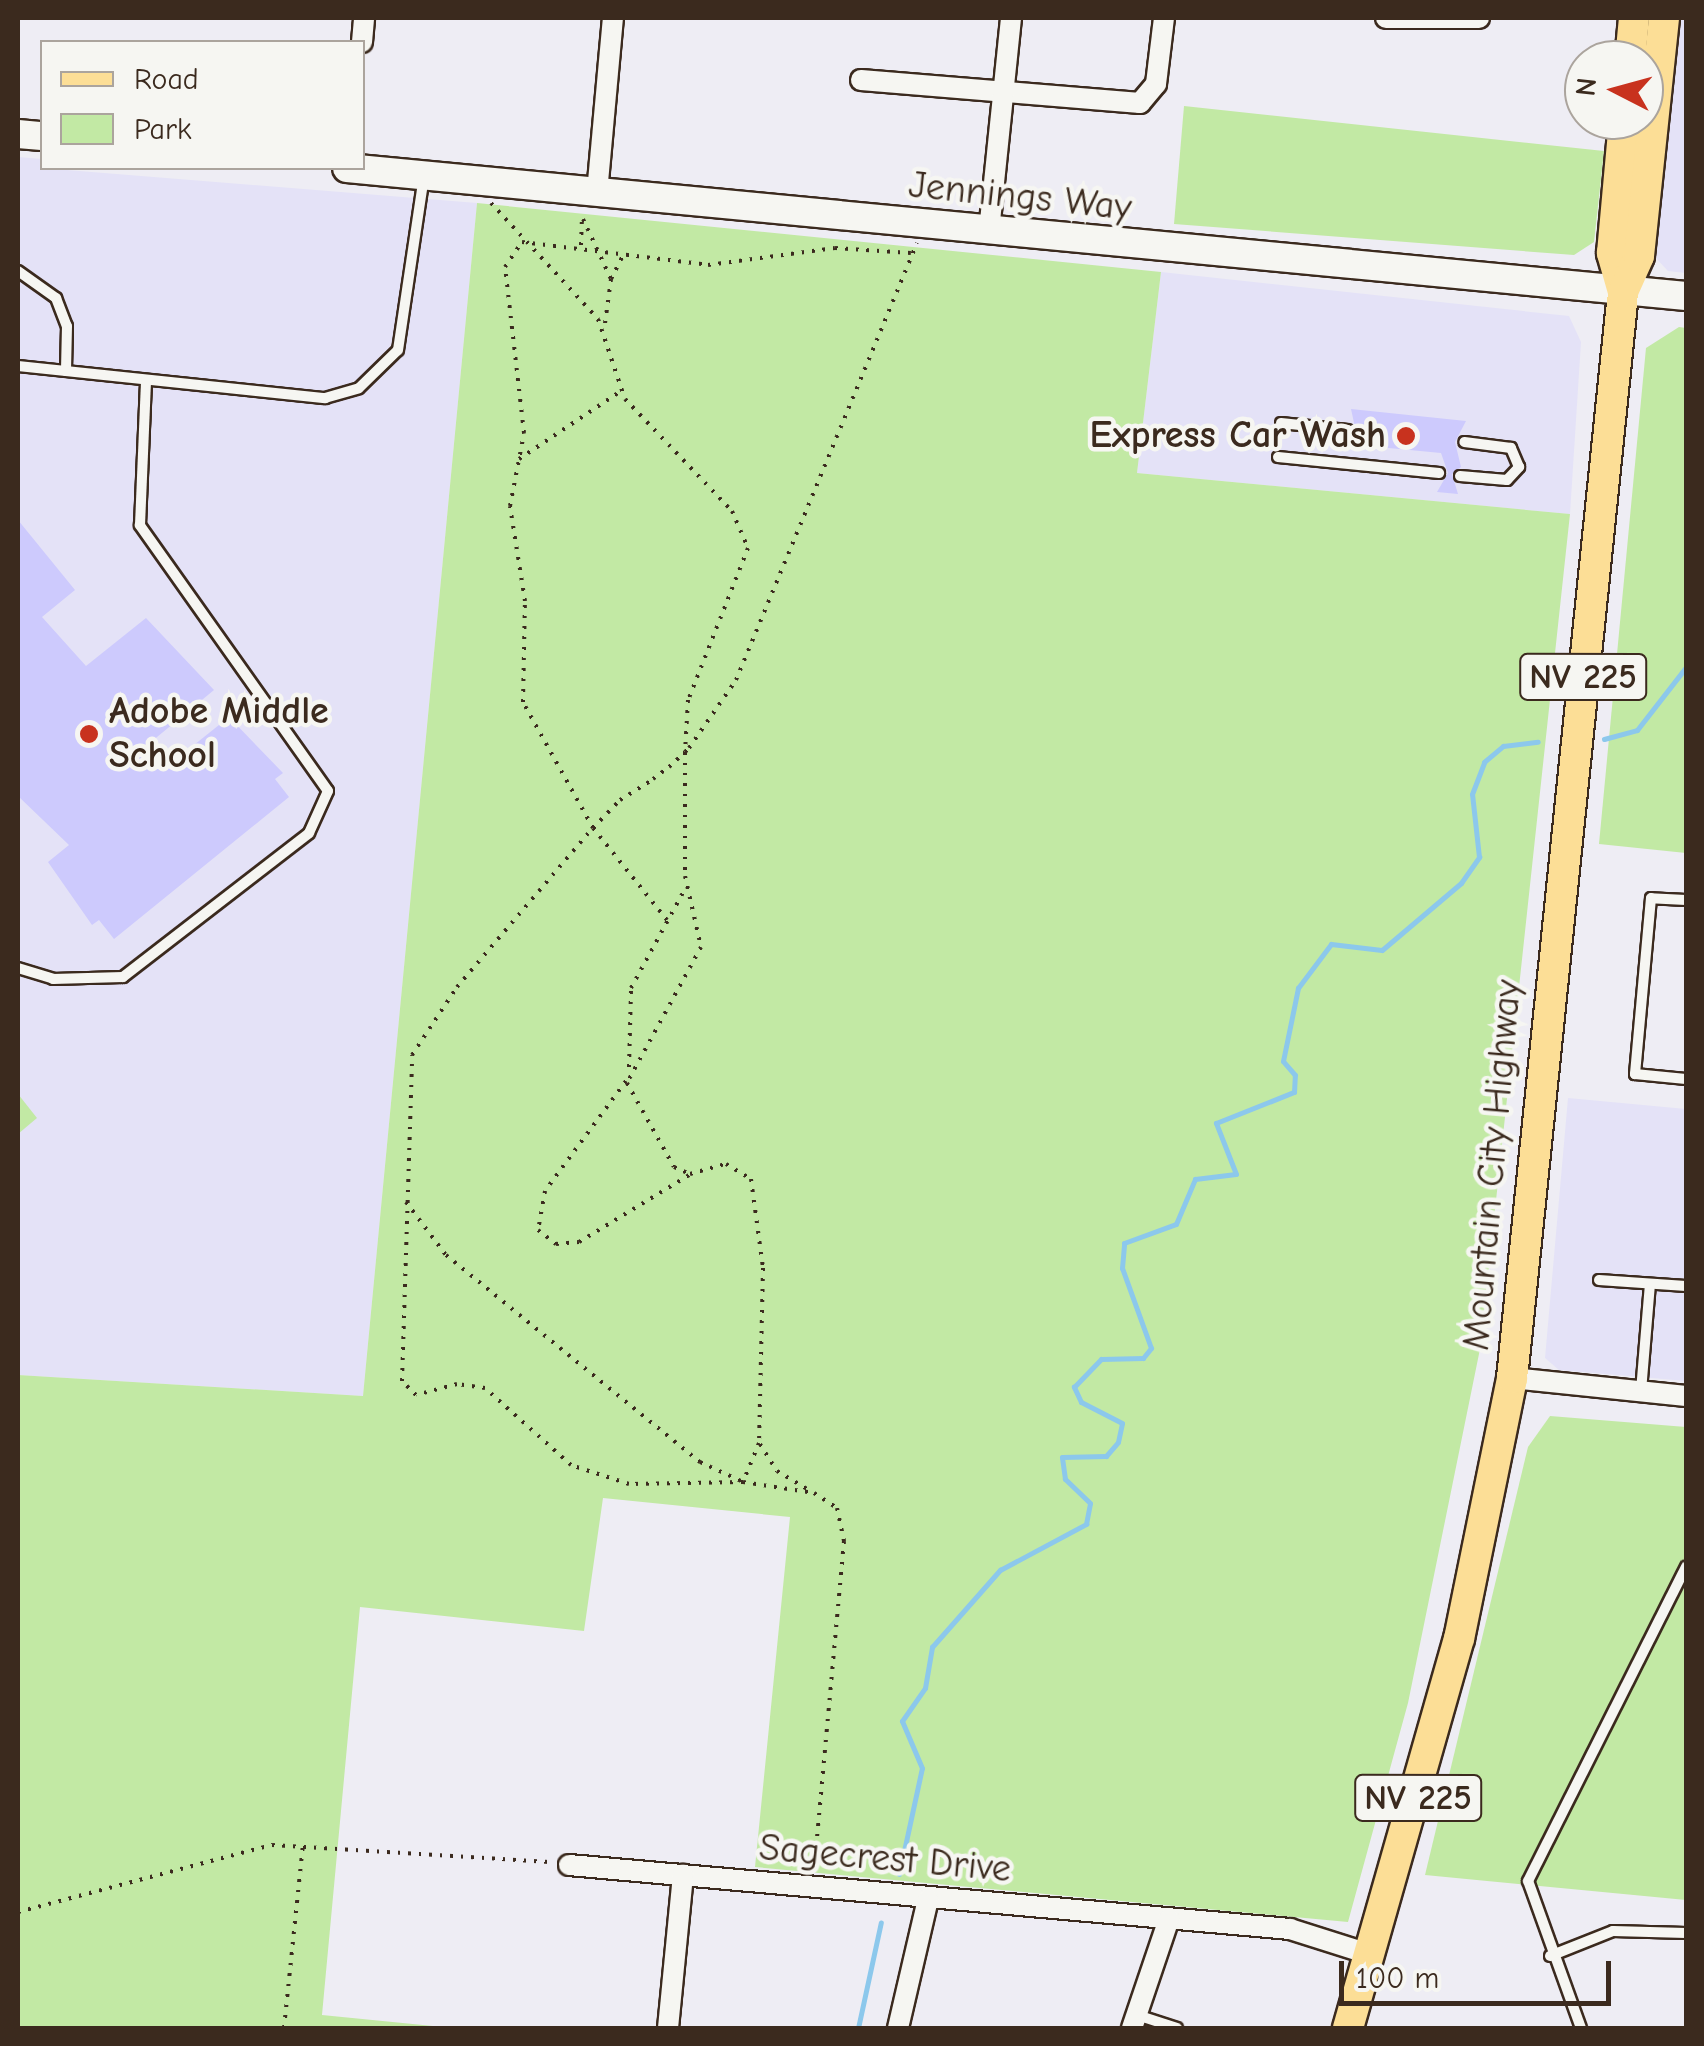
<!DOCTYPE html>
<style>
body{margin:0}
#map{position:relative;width:1704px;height:2046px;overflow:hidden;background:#eeedf4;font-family:"Comic Neue",sans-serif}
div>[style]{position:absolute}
.built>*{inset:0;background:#e4e2f7}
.green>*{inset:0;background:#c2e9a4}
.stream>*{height:5px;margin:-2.5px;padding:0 2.5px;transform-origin:2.5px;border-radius:2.5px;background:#8cc8ec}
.building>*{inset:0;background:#cdcafd}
.path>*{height:4px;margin-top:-2px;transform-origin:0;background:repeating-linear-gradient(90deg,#3b2a1e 0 2.5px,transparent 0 10.5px)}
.roads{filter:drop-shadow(2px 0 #3b2a1e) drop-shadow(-2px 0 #3b2a1e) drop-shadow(0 2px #3b2a1e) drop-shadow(0 -2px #3b2a1e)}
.lane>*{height:10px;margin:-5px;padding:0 5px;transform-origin:5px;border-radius:5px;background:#f6f6f2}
.street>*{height:20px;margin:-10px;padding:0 10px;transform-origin:10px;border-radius:10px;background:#f6f6f2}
.secondary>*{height:28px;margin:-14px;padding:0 14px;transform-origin:14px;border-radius:14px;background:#f6f6f2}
.primary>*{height:30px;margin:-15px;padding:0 15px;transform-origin:15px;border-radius:15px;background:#fcde96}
.dots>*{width:28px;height:28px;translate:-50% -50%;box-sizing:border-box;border:5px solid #f6f6f2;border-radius:50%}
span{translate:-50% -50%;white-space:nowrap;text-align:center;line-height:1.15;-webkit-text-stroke:9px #f6f6f2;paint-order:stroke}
.shield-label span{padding:2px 8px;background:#f6f6f2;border:2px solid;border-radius:8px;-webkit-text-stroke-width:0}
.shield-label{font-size:35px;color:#3b2a1e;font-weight:700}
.street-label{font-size:38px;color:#3b2a1e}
.poi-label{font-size:38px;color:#3b2a1e;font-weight:700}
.right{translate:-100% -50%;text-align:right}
.left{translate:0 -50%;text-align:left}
.frame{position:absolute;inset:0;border:20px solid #3b2a1e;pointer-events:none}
.legend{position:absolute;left:40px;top:40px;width:325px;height:130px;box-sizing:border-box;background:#f6f6f2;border:2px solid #aba49d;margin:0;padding:12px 18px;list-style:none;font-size:30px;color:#3b2a1e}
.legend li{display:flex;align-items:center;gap:20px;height:50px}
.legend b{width:50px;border:2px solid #aba49d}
.north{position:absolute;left:1564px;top:40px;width:100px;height:100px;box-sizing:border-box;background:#f6f6f2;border:2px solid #aba49d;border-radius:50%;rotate:276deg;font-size:28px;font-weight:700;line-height:40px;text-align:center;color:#3b2a1e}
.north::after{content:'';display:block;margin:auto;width:35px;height:45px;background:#c8321e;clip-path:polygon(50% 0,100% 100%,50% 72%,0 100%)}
.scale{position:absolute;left:1339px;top:1961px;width:272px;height:45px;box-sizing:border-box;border:5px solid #3b2a1e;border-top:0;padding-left:12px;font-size:30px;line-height:35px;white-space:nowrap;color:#3b2a1e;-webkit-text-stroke:8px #f6f6f2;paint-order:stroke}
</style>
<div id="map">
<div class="built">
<div style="clip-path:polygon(1675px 18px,1686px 18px,1686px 273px,1668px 271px,1653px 255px)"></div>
<div style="clip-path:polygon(18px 157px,42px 159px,42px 168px,477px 203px,363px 1396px,18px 1375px)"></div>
<div style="clip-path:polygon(1161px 272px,1569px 316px,1581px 342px,1570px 514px,1137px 473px)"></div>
<div style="clip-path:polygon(1568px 1098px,1686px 1109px,1686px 1381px,1559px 1370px,1545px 1358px)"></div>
</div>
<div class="green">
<div style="clip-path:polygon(1184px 106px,1604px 151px,1594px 242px,1574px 255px,1174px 224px)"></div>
<div style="clip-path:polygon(477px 203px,1161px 272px,1137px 473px,1570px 514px,1480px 1349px,1408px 1703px,1348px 1922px,755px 1867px,790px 1517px,603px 1498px,584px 1631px,360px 1607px,322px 2015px,453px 2028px,18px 2028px,18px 1375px,363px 1396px)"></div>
<div style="clip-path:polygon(1679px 327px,1686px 328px,1686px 853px,1599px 844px,1646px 348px)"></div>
<div style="clip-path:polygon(18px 1094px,37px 1118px,18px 1134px)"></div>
<div style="clip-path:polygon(1550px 1416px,1686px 1427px,1686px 1900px,1425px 1875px,1528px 1447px)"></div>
</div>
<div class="stream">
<div style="left:1604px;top:739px;width:34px;rotate:-15deg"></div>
<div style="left:1637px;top:730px;width:80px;rotate:-52.1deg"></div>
<div style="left:899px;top:1874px;width:108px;rotate:-77.8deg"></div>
<div style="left:922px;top:1768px;width:51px;rotate:-113.1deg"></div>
<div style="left:902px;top:1721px;width:40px;rotate:-55.1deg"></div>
<div style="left:925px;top:1688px;width:42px;rotate:-80.3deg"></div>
<div style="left:932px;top:1647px;width:103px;rotate:-48.6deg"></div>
<div style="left:1000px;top:1570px;width:98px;rotate:-28.1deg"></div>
<div style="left:1086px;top:1524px;width:21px;rotate:-79deg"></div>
<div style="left:1090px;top:1503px;width:35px;rotate:-136deg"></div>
<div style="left:1065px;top:1479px;width:22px;rotate:-98deg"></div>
<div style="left:1062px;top:1457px;width:44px;rotate:-1.3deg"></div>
<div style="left:1106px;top:1456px;width:18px;rotate:-49deg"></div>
<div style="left:1118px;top:1442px;width:19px;rotate:-78deg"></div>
<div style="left:1122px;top:1423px;width:46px;rotate:-152.9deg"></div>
<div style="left:1081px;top:1402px;width:17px;rotate:-115deg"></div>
<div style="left:1074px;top:1387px;width:39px;rotate:-46deg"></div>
<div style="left:1101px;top:1359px;width:42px;rotate:-1.4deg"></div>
<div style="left:1143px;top:1358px;width:13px;rotate:-51deg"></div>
<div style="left:1151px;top:1348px;width:85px;rotate:-109.9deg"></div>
<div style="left:1122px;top:1268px;width:25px;rotate:-85deg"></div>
<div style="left:1124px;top:1243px;width:55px;rotate:-20.1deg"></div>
<div style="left:1176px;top:1224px;width:49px;rotate:-67.1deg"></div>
<div style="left:1195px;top:1179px;width:41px;rotate:-7deg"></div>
<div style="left:1236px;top:1174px;width:55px;rotate:-111.4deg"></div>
<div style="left:1216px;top:1123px;width:84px;rotate:-21.7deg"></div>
<div style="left:1294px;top:1092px;width:17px;rotate:-87deg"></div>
<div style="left:1295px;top:1075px;width:18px;rotate:-131deg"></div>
<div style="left:1283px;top:1061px;width:75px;rotate:-78.4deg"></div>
<div style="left:1298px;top:988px;width:55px;rotate:-53.1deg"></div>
<div style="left:1331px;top:944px;width:51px;rotate:6.7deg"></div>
<div style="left:1382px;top:950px;width:104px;rotate:-40.3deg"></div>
<div style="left:1461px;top:883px;width:32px;rotate:-55deg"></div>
<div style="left:1479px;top:857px;width:63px;rotate:-96.3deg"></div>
<div style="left:1472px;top:794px;width:34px;rotate:-69deg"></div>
<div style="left:1484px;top:762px;width:25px;rotate:-40deg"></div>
<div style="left:1503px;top:746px;width:35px;rotate:-7deg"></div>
<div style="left:858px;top:2028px;width:108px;rotate:-77.8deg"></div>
</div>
<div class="building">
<div style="clip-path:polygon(1351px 409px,1466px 421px,1455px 442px,1461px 467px,1452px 474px,1458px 494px,1437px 492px,1448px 473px,1441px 453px,1347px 444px,1356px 432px)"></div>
<div style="clip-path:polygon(18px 520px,75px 590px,42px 617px,86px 666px,146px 618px,214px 690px,151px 742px,169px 765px,229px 717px,283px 773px,275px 779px,289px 797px,114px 939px,99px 920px,92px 925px,48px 862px,69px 845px,18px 796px)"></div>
</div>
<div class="path">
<div style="left:491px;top:203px;width:158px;rotate:47.3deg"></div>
<div style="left:598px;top:319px;width:84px;rotate:71.4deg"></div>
<div style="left:625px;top:399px;width:155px;rotate:46.3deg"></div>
<div style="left:732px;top:511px;width:40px;rotate:66.6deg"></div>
<div style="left:748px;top:548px;width:163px;rotate:111.5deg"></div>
<div style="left:688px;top:700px;width:52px;rotate:93.3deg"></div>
<div style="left:685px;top:752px;width:124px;rotate:90deg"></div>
<div style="left:685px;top:876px;width:73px;rotate:77.3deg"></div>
<div style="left:701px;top:947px;width:155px;rotate:118.6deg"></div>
<div style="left:627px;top:1083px;width:96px;rotate:60.8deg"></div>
<div style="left:674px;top:1167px;width:17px;rotate:24deg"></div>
<div style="left:690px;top:1174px;width:37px;rotate:-16deg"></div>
<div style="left:726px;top:1164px;width:29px;rotate:31deg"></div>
<div style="left:751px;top:1179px;width:90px;rotate:82.3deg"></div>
<div style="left:763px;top:1268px;width:175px;rotate:91.3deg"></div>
<div style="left:759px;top:1443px;width:42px;rotate:112.3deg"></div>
<div style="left:743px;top:1482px;width:114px;rotate:179deg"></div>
<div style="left:629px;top:1484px;width:61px;rotate:-161.9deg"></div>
<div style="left:571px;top:1465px;width:115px;rotate:-138.2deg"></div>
<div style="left:485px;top:1388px;width:28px;rotate:-172deg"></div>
<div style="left:457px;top:1384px;width:42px;rotate:165deg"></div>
<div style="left:416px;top:1395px;width:20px;rotate:-135deg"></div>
<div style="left:402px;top:1381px;width:326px;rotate:-88.2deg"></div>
<div style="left:412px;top:1055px;width:82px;rotate:-56.5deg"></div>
<div style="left:457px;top:987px;width:209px;rotate:-49.5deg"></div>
<div style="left:593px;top:828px;width:39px;rotate:-46deg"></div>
<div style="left:620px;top:800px;width:39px;rotate:-32deg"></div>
<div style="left:653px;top:779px;width:20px;rotate:-37deg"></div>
<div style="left:669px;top:767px;width:22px;rotate:-43deg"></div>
<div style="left:685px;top:752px;width:6px;rotate:-45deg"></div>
<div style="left:689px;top:748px;width:83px;rotate:-55.3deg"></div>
<div style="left:736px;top:680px;width:473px;rotate:-67.5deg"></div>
<div style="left:583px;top:219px;width:66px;rotate:65deg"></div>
<div style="left:611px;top:279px;width:52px;rotate:97.7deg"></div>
<div style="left:581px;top:245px;width:23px;rotate:-88deg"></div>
<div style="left:611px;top:279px;width:28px;rotate:-63deg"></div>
<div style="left:519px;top:459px;width:123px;rotate:-33.7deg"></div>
<div style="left:667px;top:920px;width:118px;rotate:-128.8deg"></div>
<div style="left:593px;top:828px;width:144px;rotate:-119.1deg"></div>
<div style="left:523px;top:702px;width:101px;rotate:-88.9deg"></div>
<div style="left:525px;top:601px;width:96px;rotate:-99deg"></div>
<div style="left:510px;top:506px;width:74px;rotate:-79.1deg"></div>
<div style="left:524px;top:433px;width:167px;rotate:-96.5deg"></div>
<div style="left:505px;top:267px;width:30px;rotate:-56deg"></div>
<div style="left:522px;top:242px;width:187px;rotate:7deg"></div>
<div style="left:708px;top:265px;width:128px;rotate:-7.6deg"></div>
<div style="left:835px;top:248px;width:76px;rotate:3.8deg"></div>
<div style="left:629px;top:1067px;width:79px;rotate:-88.5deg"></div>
<div style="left:631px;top:988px;width:115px;rotate:-61.4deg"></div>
<div style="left:626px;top:1081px;width:137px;rotate:126.4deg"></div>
<div style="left:545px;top:1191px;width:40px;rotate:100deg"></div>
<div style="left:538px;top:1230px;width:23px;rotate:38deg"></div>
<div style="left:556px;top:1244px;width:23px;rotate:-5deg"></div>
<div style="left:579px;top:1242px;width:129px;rotate:-31.3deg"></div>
<div style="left:406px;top:1202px;width:66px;rotate:53deg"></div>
<div style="left:446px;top:1255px;width:328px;rotate:39.2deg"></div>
<div style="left:700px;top:1462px;width:47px;rotate:24.9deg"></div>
<div style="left:743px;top:1482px;width:72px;rotate:8.8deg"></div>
<div style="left:814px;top:1493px;width:27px;rotate:33deg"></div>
<div style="left:837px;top:1508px;width:34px;rotate:78deg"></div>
<div style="left:844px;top:1541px;width:328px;rotate:95.2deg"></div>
<div style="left:760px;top:1444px;width:32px;rotate:58deg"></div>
<div style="left:777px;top:1471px;width:39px;rotate:31deg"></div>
<div style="left:18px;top:1912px;width:263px;rotate:-14.8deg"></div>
<div style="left:272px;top:1845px;width:282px;rotate:3.5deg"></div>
<div style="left:284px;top:2028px;width:184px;rotate:-84.1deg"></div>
</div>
<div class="roads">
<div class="lane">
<div style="left:18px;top:271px;width:47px;rotate:35.4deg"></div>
<div style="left:56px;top:298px;width:30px;rotate:69deg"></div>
<div style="left:67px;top:326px;width:45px;rotate:91.3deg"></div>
<div style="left:18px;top:366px;width:309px;rotate:6deg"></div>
<div style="left:325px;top:398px;width:35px;rotate:-16deg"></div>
<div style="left:359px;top:388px;width:54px;rotate:-44.3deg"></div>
<div style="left:398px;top:350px;width:175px;rotate:-81.5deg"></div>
<div style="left:1281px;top:423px;width:67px;rotate:6deg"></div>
<div style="left:1278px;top:457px;width:162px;rotate:5.7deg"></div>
<div style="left:1460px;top:476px;width:47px;rotate:4.9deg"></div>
<div style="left:1507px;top:480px;width:18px;rotate:-47deg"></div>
<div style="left:1519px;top:467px;width:21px;rotate:-113deg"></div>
<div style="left:1511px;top:448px;width:47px;rotate:-172.7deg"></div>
<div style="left:1686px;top:900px;width:35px;rotate:-177deg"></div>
<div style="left:1651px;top:898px;width:177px;rotate:95.2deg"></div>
<div style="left:1635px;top:1074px;width:51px;rotate:5.6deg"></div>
<div style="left:18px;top:968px;width:37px;rotate:17deg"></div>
<div style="left:53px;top:979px;width:70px;rotate:-1.6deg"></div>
<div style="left:123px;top:977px;width:235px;rotate:-37.7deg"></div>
<div style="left:309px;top:833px;width:46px;rotate:-65.7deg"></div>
<div style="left:328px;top:791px;width:326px;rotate:-125.3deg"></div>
<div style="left:140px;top:525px;width:145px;rotate:-87.6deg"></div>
<div style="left:1599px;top:1280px;width:87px;rotate:3.9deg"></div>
<div style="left:1641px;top:1391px;width:107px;rotate:-85.2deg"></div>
<div style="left:1550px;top:1956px;width:68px;rotate:-21.6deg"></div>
<div style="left:1613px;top:1931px;width:73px;rotate:1.6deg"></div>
<div style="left:1137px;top:2015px;width:42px;rotate:18deg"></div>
<div style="left:1581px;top:2028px;width:156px;rotate:-109.8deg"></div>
<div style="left:1528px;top:1881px;width:352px;rotate:-63.3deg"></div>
</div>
<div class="street">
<div style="left:1386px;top:18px;width:93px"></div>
<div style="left:362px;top:42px;width:24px;rotate:-85deg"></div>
<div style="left:861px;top:80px;width:280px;rotate:4.7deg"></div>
<div style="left:1140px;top:103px;width:25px;rotate:-50deg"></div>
<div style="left:1156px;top:84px;width:66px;rotate:-83.1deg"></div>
<div style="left:597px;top:193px;width:176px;rotate:-84.8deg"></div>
<div style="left:989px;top:231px;width:214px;rotate:-84.1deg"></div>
<div style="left:1512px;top:1378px;width:175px;rotate:5.9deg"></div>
<div style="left:569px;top:1865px;width:724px;rotate:5.07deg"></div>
<div style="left:1290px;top:1929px;width:86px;rotate:17.6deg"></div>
<div style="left:668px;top:2028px;width:154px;rotate:-84.4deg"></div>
<div style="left:898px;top:2028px;width:132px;rotate:-76.9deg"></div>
<div style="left:1132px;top:2028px;width:115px;rotate:-71.3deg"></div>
</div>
<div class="secondary">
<div style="left:18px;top:134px;width:24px;rotate:5deg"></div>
<div style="left:347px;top:168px;width:1345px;rotate:5.46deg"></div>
</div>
<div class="primary">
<div style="left:1630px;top:60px;width:42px;rotate:-84.6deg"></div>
<div style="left:1623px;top:292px;width:41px;rotate:-105.8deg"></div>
<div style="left:1612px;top:253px;width:134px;rotate:-84.8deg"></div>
<div style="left:1348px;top:2028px;width:405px;rotate:-74.1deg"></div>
<div style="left:1459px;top:1639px;width:266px;rotate:-78.5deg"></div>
<div style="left:1512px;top:1378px;width:1092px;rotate:-84.16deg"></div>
<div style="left:1623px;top:292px;width:39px;rotate:-66deg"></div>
<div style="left:1639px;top:256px;width:239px;rotate:-84deg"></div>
</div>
</div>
<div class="dots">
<div style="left:1406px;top:436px;background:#c8321e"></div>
<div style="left:89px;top:734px;background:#c8321e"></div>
</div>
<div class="shield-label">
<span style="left:1583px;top:677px">NV 225</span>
<span style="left:1418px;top:1798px">NV 225</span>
</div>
<div class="street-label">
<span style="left:1020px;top:197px;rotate:6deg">Jennings Way</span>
<span style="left:1493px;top:1165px;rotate:-85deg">Mountain City Highway</span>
<span style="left:885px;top:1859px;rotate:5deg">Sagecrest Drive</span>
</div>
<div class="poi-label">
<span class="right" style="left:1386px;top:436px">Express Car Wash</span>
<span class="left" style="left:109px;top:734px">Adobe Middle<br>School</span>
</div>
<div class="frame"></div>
<ul class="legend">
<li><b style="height:12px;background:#fcde96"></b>Road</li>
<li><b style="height:28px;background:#c2e9a4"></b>Park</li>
</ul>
<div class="north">N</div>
<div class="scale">100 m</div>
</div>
